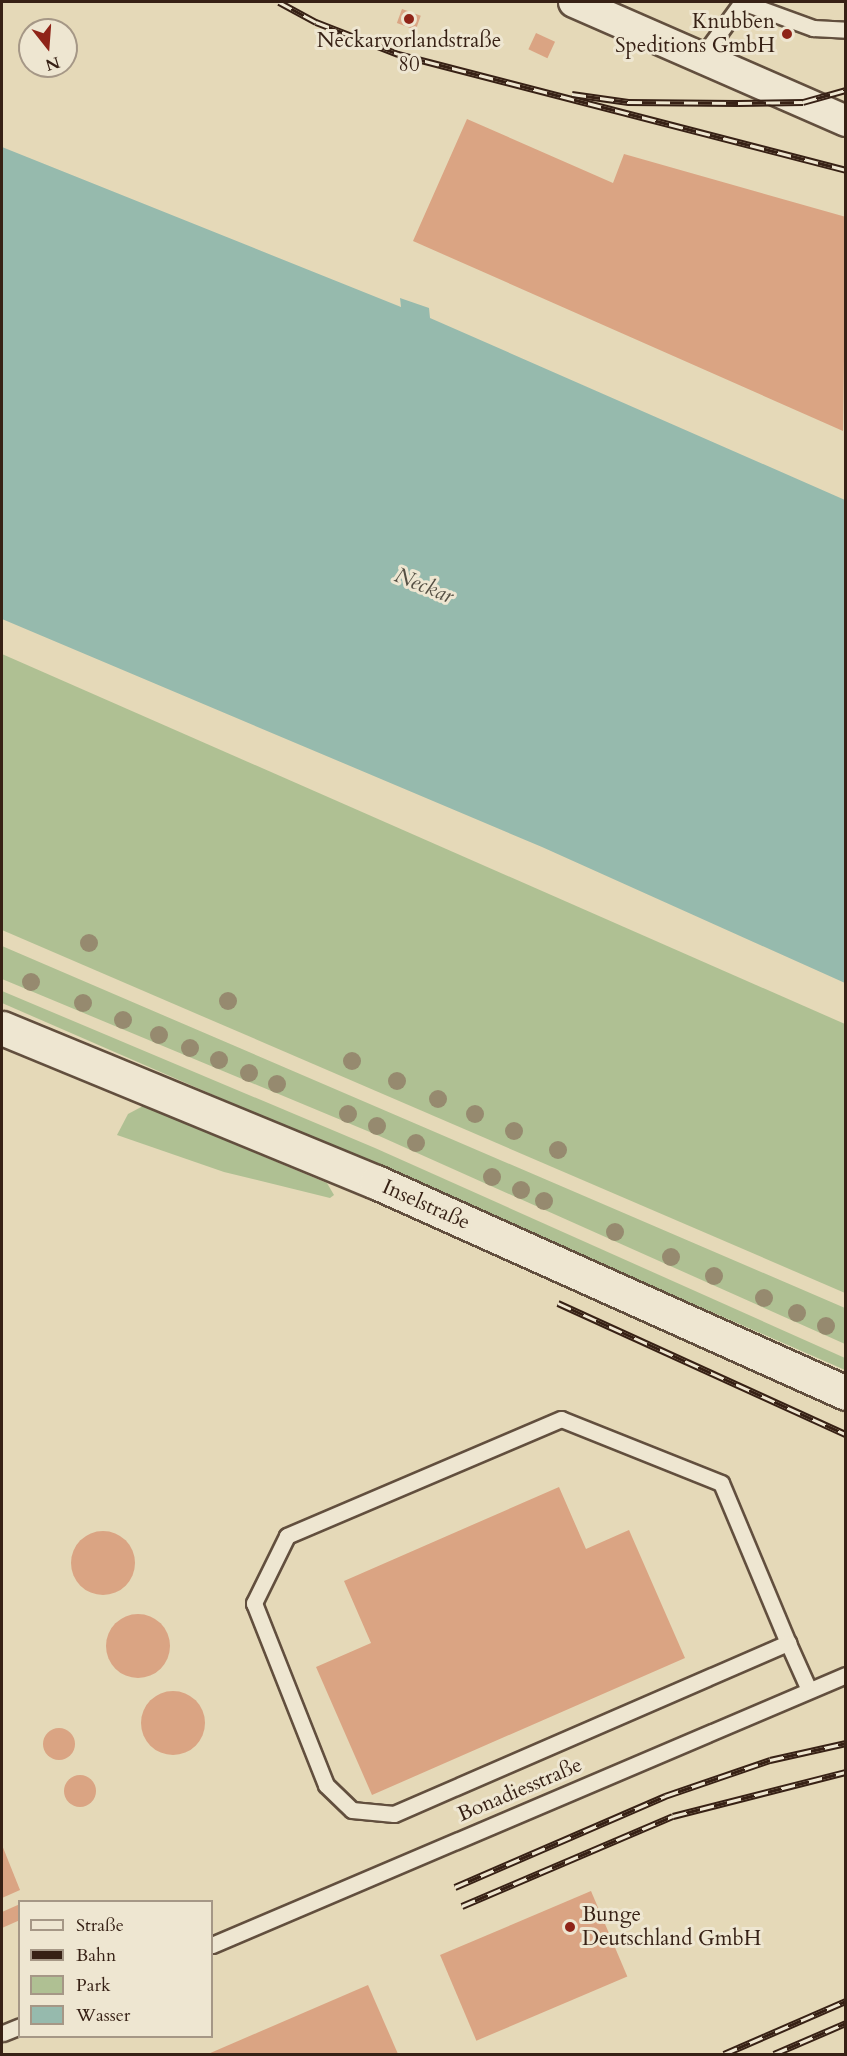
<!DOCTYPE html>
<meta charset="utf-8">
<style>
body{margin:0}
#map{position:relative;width:847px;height:2056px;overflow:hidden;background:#e5d9b8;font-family:Cardo,serif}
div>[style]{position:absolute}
.green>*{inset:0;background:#afc093}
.water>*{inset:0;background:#96baad}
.building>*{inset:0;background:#daa483;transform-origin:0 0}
.round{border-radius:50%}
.roads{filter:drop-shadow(2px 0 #624f3e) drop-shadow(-2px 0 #624f3e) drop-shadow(0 2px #624f3e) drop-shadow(0 -2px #624f3e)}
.service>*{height:15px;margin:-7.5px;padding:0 7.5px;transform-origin:7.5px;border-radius:7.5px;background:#eee6d1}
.minor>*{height:30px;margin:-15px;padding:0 15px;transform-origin:15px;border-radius:15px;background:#eee6d1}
.tertiary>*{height:33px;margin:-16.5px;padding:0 16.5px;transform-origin:16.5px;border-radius:16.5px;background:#eee6d1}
.rail>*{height:7px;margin-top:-3.5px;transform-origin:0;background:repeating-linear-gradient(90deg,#eee6d1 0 14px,#372115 0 28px);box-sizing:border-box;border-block:2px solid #372115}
.trees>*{width:18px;height:18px;margin:-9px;border-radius:50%;background:#968a6f}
.dots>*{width:16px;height:16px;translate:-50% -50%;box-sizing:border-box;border:3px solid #eee6d1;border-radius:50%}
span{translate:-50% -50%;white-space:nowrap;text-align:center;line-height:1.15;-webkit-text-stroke:6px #eee6d1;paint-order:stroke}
.poi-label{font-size:21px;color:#372115}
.right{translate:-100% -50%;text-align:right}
.left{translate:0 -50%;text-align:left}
.street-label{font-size:21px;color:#372115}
.water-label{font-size:22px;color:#544f43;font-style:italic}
.frame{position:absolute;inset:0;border:3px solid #372115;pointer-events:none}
.legend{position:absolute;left:18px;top:1900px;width:195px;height:138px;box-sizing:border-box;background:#eee6d1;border:2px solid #a59786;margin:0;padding:8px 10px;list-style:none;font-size:18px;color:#372115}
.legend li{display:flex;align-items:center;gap:12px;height:30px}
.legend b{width:30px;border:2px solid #a59786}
.north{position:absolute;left:18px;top:18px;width:60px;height:60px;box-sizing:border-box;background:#eee6d1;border:2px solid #a59786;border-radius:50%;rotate:163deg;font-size:16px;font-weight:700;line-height:24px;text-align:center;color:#372115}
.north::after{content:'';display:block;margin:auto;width:21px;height:27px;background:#8f2418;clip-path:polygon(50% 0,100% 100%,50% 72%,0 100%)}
</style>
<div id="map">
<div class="green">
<div style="clip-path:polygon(2px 654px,845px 1024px,845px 1293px,2px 930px)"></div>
<div style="clip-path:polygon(2px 946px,845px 1308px,845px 1344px,377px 1135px,2px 979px)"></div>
<div style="clip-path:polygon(2px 991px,375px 1148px,845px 1358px,845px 1370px,2px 1003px)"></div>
<div style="clip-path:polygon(143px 1106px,327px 1183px,334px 1195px,330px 1198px,224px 1172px,117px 1135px,128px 1114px)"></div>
</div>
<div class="water">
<div style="clip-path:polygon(2px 147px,401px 307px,400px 298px,429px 308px,430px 318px,845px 500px,845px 983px,542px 847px,2px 619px)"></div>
</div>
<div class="building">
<div style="left:402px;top:9px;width:20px;height:15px;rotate:20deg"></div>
<div style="left:536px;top:33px;width:21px;height:18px;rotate:25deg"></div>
<div style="clip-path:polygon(467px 119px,613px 183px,624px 154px,846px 217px,843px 431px,413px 241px)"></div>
<div style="clip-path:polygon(559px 1487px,586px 1549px,629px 1530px,685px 1658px,372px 1795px,316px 1667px,371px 1643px,344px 1581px)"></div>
<div class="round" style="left:71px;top:1531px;width:64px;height:64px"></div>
<div class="round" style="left:106px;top:1614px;width:64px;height:64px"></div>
<div class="round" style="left:141px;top:1691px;width:64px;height:64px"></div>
<div class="round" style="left:43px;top:1728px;width:32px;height:32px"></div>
<div class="round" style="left:64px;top:1775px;width:32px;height:32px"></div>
<div style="clip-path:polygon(2px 1845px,20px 1890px,2px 1898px)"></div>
<div style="left:591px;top:1891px;width:93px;height:164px;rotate:67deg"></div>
<div style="clip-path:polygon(20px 1904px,20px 1920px,2px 1928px,2px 1912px)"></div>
<div style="clip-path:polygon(368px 1985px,398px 2054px,208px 2054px)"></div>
</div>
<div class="roads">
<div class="service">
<div style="left:742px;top:2px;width:76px;rotate:20.1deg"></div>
<div style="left:813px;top:28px;width:33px;rotate:3deg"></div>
<div style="left:701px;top:58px;width:69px;rotate:-53.8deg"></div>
<div style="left:788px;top:1643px;width:173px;rotate:-112.7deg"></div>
<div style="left:721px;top:1483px;width:172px;rotate:-158.2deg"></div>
<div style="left:561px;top:1419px;width:298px;rotate:156.9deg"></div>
<div style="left:287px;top:1536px;width:75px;rotate:116.2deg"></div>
<div style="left:254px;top:1603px;width:196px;rotate:68.4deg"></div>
<div style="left:326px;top:1785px;width:36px;rotate:44deg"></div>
<div style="left:352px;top:1810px;width:42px;rotate:5.4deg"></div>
<div style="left:394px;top:1814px;width:430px;rotate:-23.5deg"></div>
<div style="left:788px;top:1643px;width:51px;rotate:65.9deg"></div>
<div style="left:212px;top:1945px;width:689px;rotate:-23.07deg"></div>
<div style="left:3px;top:2033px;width:18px;rotate:-22deg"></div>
</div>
<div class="minor">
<div style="left:574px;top:2px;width:297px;rotate:23.6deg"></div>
</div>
<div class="tertiary">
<div style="left:2px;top:1028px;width:404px;rotate:22.4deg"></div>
<div style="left:376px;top:1182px;width:515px;rotate:24.18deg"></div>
</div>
</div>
<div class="rail">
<div style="left:279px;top:2px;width:42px;rotate:28.4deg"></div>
<div style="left:316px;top:22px;width:88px;rotate:21.3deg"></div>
<div style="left:398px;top:54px;width:463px;rotate:14.5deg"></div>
<div style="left:572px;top:94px;width:57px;rotate:8.1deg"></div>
<div style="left:628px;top:102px;width:110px;rotate:0.5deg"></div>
<div style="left:738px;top:103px;width:65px;rotate:-0.9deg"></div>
<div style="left:803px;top:102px;width:45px;rotate:-15.6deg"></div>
<div style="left:558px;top:1303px;width:316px;rotate:24.5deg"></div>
<div style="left:455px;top:1887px;width:229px;rotate:-23.4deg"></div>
<div style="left:665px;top:1796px;width:111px;rotate:-18.9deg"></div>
<div style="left:770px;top:1760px;width:78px;rotate:-12.6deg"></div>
<div style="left:462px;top:1906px;width:229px;rotate:-23.1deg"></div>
<div style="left:673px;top:1816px;width:179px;rotate:-14.3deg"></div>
<div style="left:724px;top:2054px;width:133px;rotate:-23.5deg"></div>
<div style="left:774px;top:2054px;width:78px;rotate:-23.3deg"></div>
</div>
<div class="trees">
<div style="left:89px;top:943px"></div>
<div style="left:31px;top:982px"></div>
<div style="left:228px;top:1001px"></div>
<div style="left:83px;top:1003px"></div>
<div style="left:123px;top:1020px"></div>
<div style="left:159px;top:1035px"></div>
<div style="left:190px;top:1048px"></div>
<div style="left:219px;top:1060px"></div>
<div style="left:352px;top:1061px"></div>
<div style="left:249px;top:1073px"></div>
<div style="left:397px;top:1081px"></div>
<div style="left:277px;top:1084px"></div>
<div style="left:438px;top:1099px"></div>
<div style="left:348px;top:1114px"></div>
<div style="left:475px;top:1114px"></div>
<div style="left:377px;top:1126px"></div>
<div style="left:514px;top:1131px"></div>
<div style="left:416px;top:1143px"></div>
<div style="left:558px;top:1150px"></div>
<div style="left:492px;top:1177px"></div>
<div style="left:521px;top:1190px"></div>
<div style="left:544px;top:1201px"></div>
<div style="left:615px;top:1232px"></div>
<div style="left:671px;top:1257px"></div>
<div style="left:714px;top:1276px"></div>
<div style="left:764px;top:1298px"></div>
<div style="left:797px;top:1313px"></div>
<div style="left:826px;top:1326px"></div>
</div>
<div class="dots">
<div style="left:409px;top:19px;background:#8f2418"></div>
<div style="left:787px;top:34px;background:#8f2418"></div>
<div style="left:570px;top:1927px;background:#8f2418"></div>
</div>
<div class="poi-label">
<span class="right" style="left:775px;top:34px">Knubben<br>Speditions GmbH</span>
<span style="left:409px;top:53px">Neckarvorlandstraße<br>80</span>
<span class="left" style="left:582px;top:1927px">Bunge<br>Deutschland GmbH</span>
</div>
<div class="street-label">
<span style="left:426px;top:1205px;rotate:24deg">Inselstraße</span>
<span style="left:520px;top:1790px;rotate:-23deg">Bonadiesstraße</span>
</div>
<div class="water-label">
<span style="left:424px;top:586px;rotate:22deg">Neckar</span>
</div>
<div class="frame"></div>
<ul class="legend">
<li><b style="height:8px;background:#eee6d1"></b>Straße</li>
<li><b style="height:8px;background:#372115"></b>Bahn</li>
<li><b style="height:16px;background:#afc093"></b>Park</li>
<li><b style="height:16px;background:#96baad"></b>Wasser</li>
</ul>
<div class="north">N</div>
</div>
